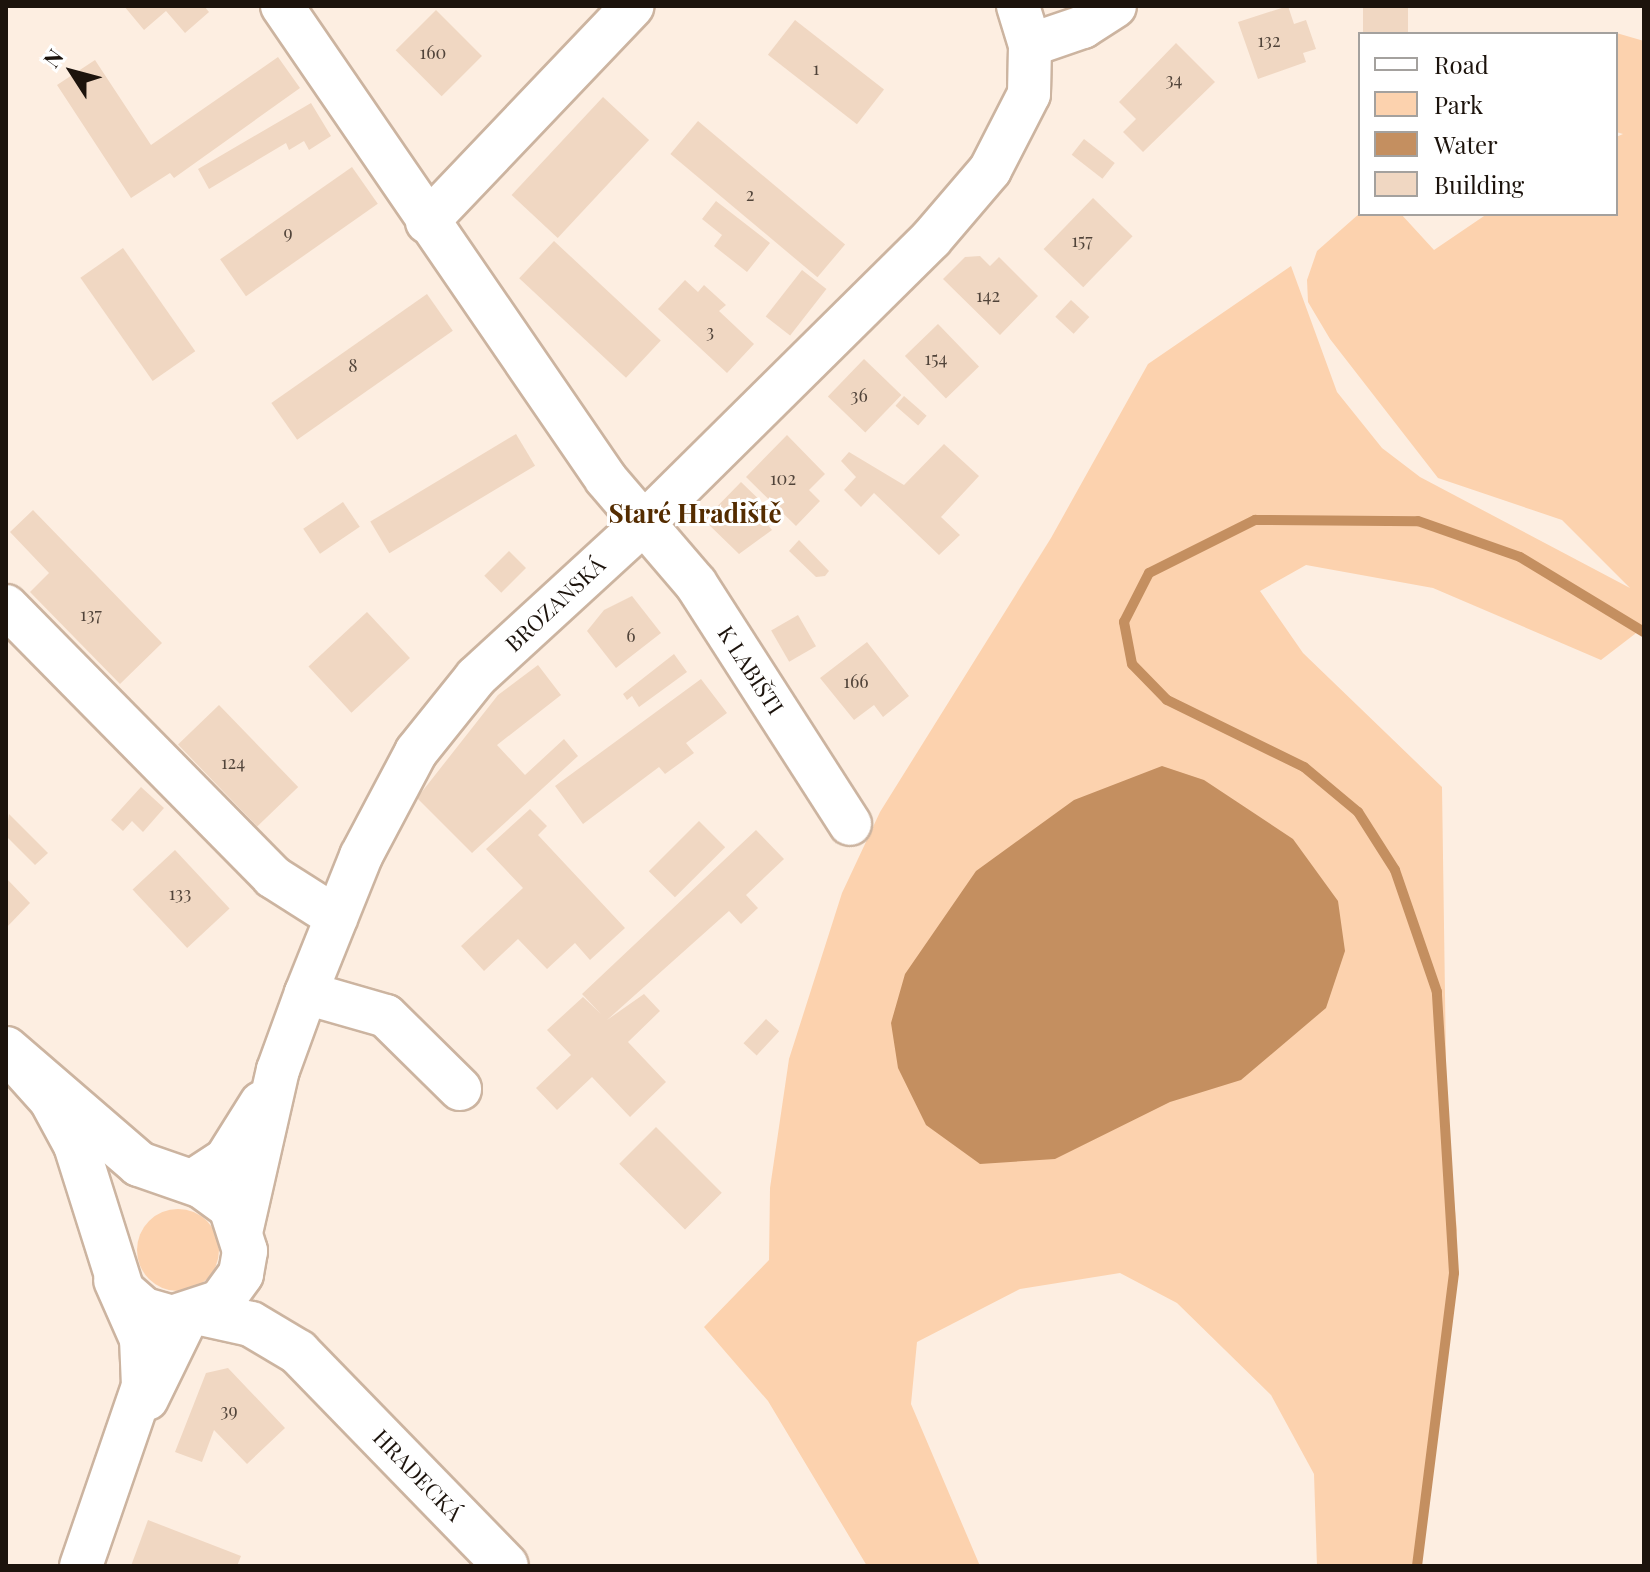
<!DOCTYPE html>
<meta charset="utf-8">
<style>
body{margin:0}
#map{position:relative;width:1650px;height:1572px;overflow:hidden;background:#fdeee1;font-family:"Playfair Display",serif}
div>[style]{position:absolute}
.green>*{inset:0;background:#fcd2ae}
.round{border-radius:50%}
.water>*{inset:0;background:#c48f60}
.stream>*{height:10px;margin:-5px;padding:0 5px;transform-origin:5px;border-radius:5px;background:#c48f60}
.building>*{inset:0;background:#f0d7c2;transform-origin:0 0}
.roads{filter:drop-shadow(2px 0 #ccb4a0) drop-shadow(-2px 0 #ccb4a0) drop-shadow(0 2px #ccb4a0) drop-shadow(0 -2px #ccb4a0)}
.minor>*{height:42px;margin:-21px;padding:0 21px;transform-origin:21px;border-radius:21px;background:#fff}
.major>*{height:44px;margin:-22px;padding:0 22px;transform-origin:22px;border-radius:22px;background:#fff}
span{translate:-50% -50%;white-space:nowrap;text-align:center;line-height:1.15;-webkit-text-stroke:6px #fff;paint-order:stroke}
.number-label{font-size:18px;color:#51443a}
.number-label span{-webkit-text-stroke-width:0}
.street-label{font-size:22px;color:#1c130c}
.quarter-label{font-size:26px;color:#542c00;font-weight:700}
.frame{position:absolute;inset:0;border:8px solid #1c130c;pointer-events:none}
.legend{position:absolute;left:1358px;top:32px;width:260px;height:184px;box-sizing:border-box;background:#fff;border:2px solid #a4a19e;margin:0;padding:10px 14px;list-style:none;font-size:24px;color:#1c130c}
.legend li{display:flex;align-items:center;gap:16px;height:40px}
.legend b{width:40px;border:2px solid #a4a19e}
.north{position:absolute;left:32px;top:32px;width:80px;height:80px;-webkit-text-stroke:6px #fff;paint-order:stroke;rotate:306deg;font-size:22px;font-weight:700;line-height:32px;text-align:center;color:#1c130c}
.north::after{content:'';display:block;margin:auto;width:28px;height:36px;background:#1c130c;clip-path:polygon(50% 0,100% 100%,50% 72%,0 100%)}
</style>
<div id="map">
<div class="green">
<div style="clip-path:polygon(1613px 32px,1644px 41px,1644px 627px,1601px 660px,1433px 588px,1306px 565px,1260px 591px,1303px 653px,1442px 787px,1447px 1131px,1457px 1230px,1413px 1566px,1317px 1566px,1314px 1474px,1271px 1395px,1177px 1303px,1120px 1273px,1020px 1289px,917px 1342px,911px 1404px,980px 1566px,867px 1566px,768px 1401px,704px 1327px,769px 1260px,770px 1188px,789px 1059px,842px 893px,880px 812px,1051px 538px,1148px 364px,1291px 266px,1337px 392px,1382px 448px,1420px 477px,1630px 588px,1562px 520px,1438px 478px,1330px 339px,1308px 302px,1307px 280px,1317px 251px,1360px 213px,1401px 214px,1434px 250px,1487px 214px,1616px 214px,1616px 137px,1623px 134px,1616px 132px)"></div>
<div class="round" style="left:137px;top:1209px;width:82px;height:82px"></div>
</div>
<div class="water">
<div style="clip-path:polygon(1162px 766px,1204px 780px,1293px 839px,1338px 901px,1345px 951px,1326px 1008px,1241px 1080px,1170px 1102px,1055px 1159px,980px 1164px,926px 1125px,898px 1068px,891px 1023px,905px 974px,976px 871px,1074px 800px)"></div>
</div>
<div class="stream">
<div style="left:1417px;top:1566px;width:295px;rotate:-82.8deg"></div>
<div style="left:1454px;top:1273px;width:282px;rotate:-93.5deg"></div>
<div style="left:1437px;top:992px;width:129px;rotate:-109deg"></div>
<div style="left:1395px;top:870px;width:69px;rotate:-122.5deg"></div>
<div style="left:1358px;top:812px;width:70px;rotate:-140.2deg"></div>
<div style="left:1304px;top:767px;width:153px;rotate:-153.9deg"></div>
<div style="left:1167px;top:700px;width:50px;rotate:-134.2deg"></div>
<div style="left:1132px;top:664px;width:43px;rotate:-100.8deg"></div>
<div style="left:1124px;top:622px;width:55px;rotate:-63deg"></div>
<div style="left:1149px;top:573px;width:119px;rotate:-26.6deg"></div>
<div style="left:1255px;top:520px;width:163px;rotate:0.4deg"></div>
<div style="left:1418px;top:521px;width:108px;rotate:19.4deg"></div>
<div style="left:1520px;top:557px;width:145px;rotate:31.2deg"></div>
</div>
<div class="building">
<div style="clip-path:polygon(124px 6px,204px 6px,209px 12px,185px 33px,166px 11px,144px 30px)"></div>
<div style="clip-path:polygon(1288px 6px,1294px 24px,1306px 20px,1316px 49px,1303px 53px,1306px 62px,1258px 79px,1238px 22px)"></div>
<div style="left:1363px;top:6px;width:45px;height:28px"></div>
<div style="left:436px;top:10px;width:65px;height:57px;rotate:45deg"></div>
<div style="left:795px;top:20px;width:113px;height:44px;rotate:38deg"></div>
<div style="clip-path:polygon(1176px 43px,1215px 82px,1143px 152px,1123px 132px,1136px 119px,1119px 102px)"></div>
<div style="clip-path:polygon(278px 57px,300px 88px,174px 178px,170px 173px,131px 198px,57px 85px,95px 60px,151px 145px)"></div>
<div style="left:603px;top:97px;width:63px;height:134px;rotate:43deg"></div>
<div style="clip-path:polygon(311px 103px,331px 136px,309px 150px,304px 141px,289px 150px,286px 143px,209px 189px,198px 169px)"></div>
<div style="left:698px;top:121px;width:192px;height:43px;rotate:40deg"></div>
<div style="left:1084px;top:139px;width:39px;height:20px;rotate:38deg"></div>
<div style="left:352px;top:167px;width:45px;height:161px;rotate:55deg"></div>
<div style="left:1093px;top:198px;width:55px;height:71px;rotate:44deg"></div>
<div style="clip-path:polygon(716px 201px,770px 243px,747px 272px,714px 246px,722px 235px,702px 219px)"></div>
<div style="left:554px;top:241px;width:146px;height:51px;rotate:43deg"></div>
<div style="left:123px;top:248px;width:126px;height:52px;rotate:55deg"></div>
<div style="clip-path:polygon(980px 256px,990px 266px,999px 257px,1038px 296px,1000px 335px,943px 279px,965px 257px)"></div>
<div style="left:802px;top:270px;width:31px;height:59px;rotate:38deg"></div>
<div style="clip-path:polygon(685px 280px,698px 292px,704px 285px,726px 305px,719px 311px,754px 344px,727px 373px,658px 309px)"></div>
<div style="left:427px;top:294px;width:45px;height:190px;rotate:55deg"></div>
<div style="left:1071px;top:300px;width:25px;height:23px;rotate:43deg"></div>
<div style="left:938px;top:324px;width:59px;height:46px;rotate:46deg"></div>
<div style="left:864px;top:359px;width:52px;height:52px;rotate:44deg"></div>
<div style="left:904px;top:396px;width:30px;height:13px;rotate:41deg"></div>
<div style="left:516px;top:434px;width:37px;height:170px;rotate:59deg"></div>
<div style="clip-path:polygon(787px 435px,825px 474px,809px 490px,820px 501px,796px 526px,746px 477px)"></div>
<div style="clip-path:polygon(944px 444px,979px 476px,941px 517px,960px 535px,939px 555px,874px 493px,861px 507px,844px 490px,856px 477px,841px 461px,849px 452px,904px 485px)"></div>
<div style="clip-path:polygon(741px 482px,776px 516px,768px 525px,772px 530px,739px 554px,704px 520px)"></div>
<div style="left:343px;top:502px;width:30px;height:48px;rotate:56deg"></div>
<div style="clip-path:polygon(33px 510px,162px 643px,120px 684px,30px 592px,49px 573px,10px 532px)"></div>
<div style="clip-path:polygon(799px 540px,829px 571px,825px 576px,816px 577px,789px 551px)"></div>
<div style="left:509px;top:551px;width:24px;height:35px;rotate:45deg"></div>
<div style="clip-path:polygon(632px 596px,661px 633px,616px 668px,587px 631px,604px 610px)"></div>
<div style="left:367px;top:612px;width:63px;height:80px;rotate:47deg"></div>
<div style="left:798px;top:615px;width:36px;height:31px;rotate:60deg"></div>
<div style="clip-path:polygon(867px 642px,909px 696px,883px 717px,874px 705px,854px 720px,820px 678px)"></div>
<div style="clip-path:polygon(674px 654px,687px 672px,639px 707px,632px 696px,627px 700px,623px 694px)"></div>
<div style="clip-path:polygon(538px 665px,561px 695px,497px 745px,525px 775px,564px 739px,578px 756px,472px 853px,417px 798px,498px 695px)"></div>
<div style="clip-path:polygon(701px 679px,727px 713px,686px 743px,694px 753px,665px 774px,659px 767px,583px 824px,555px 786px)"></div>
<div style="left:219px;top:705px;width:114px;height:57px;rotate:46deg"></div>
<div style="clip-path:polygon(141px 787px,164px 808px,143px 832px,132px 821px,123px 831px,111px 820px)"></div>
<div style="clip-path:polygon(530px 809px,547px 826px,538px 835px,625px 928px,590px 960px,575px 943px,547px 969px,518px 939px,484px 971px,461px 946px,523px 888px,486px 849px)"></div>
<div style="clip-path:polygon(9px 814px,48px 853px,35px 865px,6px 836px)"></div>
<div style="left:699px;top:821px;width:37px;height:71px;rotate:45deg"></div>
<div style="clip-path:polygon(756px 830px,784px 859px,746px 895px,758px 908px,741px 924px,729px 911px,607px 1020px,644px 994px,660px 1011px,628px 1042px,666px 1082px,630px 1117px,592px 1077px,557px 1110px,536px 1088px,571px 1055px,547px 1030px,583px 997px,601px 1014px,582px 994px)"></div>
<div style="left:175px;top:850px;width:80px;height:58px;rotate:47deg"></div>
<div style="clip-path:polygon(6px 878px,30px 903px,6px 928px)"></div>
<div style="left:766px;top:1019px;width:18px;height:33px;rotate:43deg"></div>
<div style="left:656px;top:1127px;width:93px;height:52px;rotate:45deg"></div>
<div style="clip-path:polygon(228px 1368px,285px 1428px,247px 1464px,214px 1430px,202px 1462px,175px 1452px,206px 1373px)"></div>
<div style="clip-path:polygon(148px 1520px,241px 1556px,237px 1566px,131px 1566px)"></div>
</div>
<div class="roads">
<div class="minor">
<div style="left:282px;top:6px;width:573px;rotate:55.59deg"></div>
<div style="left:606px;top:479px;width:138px;rotate:49.4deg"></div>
<div style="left:696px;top:584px;width:285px;rotate:57.3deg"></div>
<div style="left:1030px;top:45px;width:56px;rotate:-18.8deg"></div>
<div style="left:1083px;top:27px;width:38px;rotate:-33deg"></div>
<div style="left:427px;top:222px;width:298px;rotate:-46.4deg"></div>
<div style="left:6px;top:606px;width:380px;rotate:45.4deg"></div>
<div style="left:273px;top:877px;width:75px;rotate:32.4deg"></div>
<div style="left:306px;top:993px;width:83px;rotate:16deg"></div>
<div style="left:386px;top:1016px;width:104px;rotate:44.6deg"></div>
<div style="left:191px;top:1182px;width:42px;rotate:-33.3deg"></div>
<div style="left:226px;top:1159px;width:66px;rotate:-58deg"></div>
<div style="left:242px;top:1228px;width:162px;rotate:-77.2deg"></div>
<div style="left:278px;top:1070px;width:82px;rotate:-70deg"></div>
<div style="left:306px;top:993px;width:148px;rotate:-68.1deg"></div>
<div style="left:361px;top:856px;width:118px;rotate:-62.1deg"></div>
<div style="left:416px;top:752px;width:96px;rotate:-51.3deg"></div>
<div style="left:476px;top:677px;width:229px;rotate:-42.5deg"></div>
<div style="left:645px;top:522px;width:402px;rotate:-44.7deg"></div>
<div style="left:931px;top:239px;width:91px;rotate:-49.5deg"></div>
<div style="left:990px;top:170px;width:85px;rotate:-62.8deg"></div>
<div style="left:1029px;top:94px;width:49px;rotate:-88.8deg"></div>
<div style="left:1030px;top:45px;width:41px;rotate:-107.1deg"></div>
<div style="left:147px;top:1399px;width:91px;rotate:-64deg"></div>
<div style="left:81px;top:1566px;width:190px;rotate:-71deg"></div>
<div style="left:143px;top:1386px;width:47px;rotate:-92.4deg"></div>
<div style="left:141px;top:1339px;width:64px;rotate:-113.8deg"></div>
</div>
<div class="major">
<div style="left:6px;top:1049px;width:176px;rotate:40.8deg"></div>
<div style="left:139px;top:1164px;width:67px;rotate:19.2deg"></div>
<div style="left:202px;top:1186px;width:36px;rotate:36deg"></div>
<div style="left:231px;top:1207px;width:46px;rotate:72.3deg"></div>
<div style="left:245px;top:1251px;width:23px;rotate:100deg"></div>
<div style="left:241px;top:1274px;width:34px;rotate:126deg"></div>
<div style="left:221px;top:1302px;width:52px;rotate:161.9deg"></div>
<div style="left:172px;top:1318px;width:29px;rotate:-164deg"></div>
<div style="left:144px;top:1310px;width:29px;rotate:-139deg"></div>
<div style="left:122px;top:1291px;width:153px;rotate:-107.5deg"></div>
<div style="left:76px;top:1145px;width:52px;rotate:-118.5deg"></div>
<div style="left:51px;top:1099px;width:54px;rotate:-132deg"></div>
<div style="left:201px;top:1313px;width:51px;rotate:12.4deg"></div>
<div style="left:251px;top:1324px;width:55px;rotate:30.8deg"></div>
<div style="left:298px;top:1352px;width:298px;rotate:45.8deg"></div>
</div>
</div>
<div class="number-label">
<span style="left:1269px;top:40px">132</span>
<span style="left:433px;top:52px">160</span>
<span style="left:816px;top:68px">1</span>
<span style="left:1174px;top:79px">34</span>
<span style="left:750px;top:194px">2</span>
<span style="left:288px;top:232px">9</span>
<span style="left:1082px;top:240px">157</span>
<span style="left:988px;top:295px">142</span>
<span style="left:710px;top:331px">3</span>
<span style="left:936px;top:358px">154</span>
<span style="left:353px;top:365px">8</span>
<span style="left:859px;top:395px">36</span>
<span style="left:783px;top:478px">102</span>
<span style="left:91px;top:614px">137</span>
<span style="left:631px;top:635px">6</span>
<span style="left:856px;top:681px">166</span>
<span style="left:233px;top:762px">124</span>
<span style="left:180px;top:893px">133</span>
<span style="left:229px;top:1410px">39</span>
</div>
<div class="street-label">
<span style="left:555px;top:604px;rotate:-43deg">BROZANSKÁ</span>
<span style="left:751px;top:670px;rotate:57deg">K LABIŠTI</span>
<span style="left:418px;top:1475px;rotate:46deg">HRADECKÁ</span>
</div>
<div class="quarter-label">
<span style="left:695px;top:513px">Staré Hradiště</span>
</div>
<div class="frame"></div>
<ul class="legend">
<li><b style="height:10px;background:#fff"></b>Road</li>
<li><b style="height:22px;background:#fcd2ae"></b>Park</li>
<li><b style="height:22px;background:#c48f60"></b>Water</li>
<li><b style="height:22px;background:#f0d7c2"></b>Building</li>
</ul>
<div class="north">N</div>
</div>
